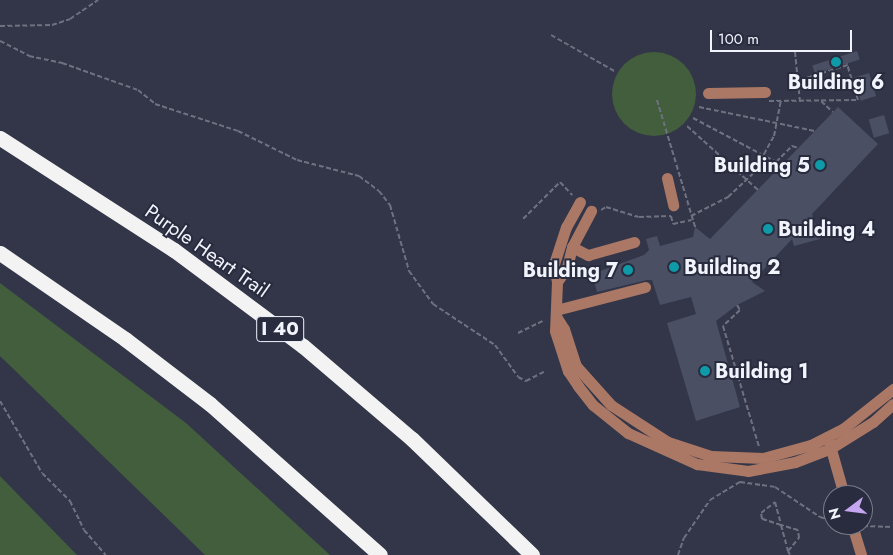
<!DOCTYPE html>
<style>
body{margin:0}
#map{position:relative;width:893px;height:555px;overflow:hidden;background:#323648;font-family:Jost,sans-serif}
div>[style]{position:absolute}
.green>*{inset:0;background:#425e3c}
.round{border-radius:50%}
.building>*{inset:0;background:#4a4f63;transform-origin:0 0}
.path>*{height:2px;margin-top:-1px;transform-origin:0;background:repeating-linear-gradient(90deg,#6e7180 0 5px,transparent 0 7.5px)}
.minor>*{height:11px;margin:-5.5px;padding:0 5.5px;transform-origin:5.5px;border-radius:5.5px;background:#ab7865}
.highway>*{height:15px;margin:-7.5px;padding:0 7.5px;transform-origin:7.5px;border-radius:7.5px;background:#f3f3f3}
.dots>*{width:14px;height:14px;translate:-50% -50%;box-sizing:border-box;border:2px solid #282c3e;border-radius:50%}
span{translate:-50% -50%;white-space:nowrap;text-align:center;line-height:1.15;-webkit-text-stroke:4px #282c3e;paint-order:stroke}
.shield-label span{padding:1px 4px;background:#282c3e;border:1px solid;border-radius:4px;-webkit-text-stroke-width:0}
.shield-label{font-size:19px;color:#f1f4fd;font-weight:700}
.poi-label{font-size:20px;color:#f1f4fd;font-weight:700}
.right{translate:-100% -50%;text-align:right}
.left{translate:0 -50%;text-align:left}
.street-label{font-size:20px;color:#f1f4fd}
.north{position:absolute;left:823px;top:485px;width:50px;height:50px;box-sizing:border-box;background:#282c3e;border:1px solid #787c8a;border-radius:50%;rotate:255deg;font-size:14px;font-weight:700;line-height:20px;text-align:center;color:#f1f4fd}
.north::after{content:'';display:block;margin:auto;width:18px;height:22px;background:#c5a6f0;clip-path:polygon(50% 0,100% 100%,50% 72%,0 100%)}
.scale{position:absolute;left:710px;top:30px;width:142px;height:22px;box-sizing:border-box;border:2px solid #f1f4fd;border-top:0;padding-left:6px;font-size:15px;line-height:18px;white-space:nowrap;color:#f1f4fd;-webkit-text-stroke:4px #282c3e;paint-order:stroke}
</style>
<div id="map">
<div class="green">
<div class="round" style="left:612px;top:52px;width:84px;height:84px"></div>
<div style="clip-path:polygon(0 283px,186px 423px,330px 555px,205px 555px,0 356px)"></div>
<div style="clip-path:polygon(0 476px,77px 555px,0 555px)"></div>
</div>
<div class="building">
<div style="left:857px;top:51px;width:9px;height:47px;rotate:72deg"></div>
<div style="left:869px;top:73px;width:24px;height:16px;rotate:73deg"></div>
<div style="clip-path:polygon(838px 107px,878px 144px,812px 214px,820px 239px,794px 246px,792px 239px,752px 282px,765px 291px,737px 305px,716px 321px,740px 407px,696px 421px,667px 323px,696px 314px,691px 297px,660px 305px,652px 280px,647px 280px,597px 292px,592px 274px,644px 255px,649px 250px,646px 239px,657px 236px,660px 246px,693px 237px,695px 227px,710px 239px)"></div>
<div style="left:884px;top:115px;width:19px;height:16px;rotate:74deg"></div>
</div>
<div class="path">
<div style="left:0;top:26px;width:52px;rotate:-1.1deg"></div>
<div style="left:52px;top:25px;width:19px;rotate:-18deg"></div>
<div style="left:70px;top:19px;width:34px;rotate:-34deg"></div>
<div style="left:551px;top:35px;width:75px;rotate:29.6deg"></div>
<div style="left:0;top:41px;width:33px;rotate:27deg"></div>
<div style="left:29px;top:56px;width:34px;rotate:12deg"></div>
<div style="left:62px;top:63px;width:81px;rotate:19.6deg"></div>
<div style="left:138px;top:90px;width:22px;rotate:39deg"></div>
<div style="left:155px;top:104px;width:87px;rotate:18deg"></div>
<div style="left:238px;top:131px;width:66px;rotate:26.2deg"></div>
<div style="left:297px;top:160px;width:64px;rotate:14.5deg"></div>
<div style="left:359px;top:176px;width:25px;rotate:37deg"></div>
<div style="left:379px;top:191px;width:18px;rotate:52deg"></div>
<div style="left:390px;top:205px;width:69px;rotate:73.9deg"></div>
<div style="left:409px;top:271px;width:41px;rotate:54deg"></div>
<div style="left:433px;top:304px;width:74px;rotate:33.5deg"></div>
<div style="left:495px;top:345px;width:39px;rotate:54deg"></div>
<div style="left:518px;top:377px;width:9px;rotate:27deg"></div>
<div style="left:526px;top:381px;width:20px;rotate:-27deg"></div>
<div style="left:795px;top:52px;width:50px;rotate:84.3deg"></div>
<div style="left:800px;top:80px;width:50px;rotate:-17.4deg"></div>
<div style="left:657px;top:100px;width:133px;rotate:73.3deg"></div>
<div style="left:769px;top:101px;width:89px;rotate:-0.6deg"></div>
<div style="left:858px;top:100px;width:38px;rotate:-107deg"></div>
<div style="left:821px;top:101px;width:16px;rotate:43deg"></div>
<div style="left:699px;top:107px;width:118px;rotate:11.7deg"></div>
<div style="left:693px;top:118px;width:94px;rotate:27.9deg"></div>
<div style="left:776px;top:162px;width:23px;rotate:-45deg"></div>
<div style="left:792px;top:146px;width:6px;rotate:18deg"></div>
<div style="left:687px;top:126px;width:96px;rotate:42deg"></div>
<div style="left:601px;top:210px;width:6px;rotate:-31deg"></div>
<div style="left:606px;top:207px;width:34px;rotate:17deg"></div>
<div style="left:639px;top:217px;width:32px;rotate:-2deg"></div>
<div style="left:671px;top:216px;width:8px;rotate:76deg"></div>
<div style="left:673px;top:224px;width:19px;rotate:-12deg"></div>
<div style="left:691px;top:216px;width:42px;rotate:-27.2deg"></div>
<div style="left:728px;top:197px;width:34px;rotate:-43deg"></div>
<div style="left:753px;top:174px;width:43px;rotate:-61.1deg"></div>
<div style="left:774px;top:136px;width:36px;rotate:-79deg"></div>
<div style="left:523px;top:219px;width:52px;rotate:-45deg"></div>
<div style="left:560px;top:182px;width:18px;rotate:47deg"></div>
<div style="left:737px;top:305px;width:6px;rotate:59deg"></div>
<div style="left:740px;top:310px;width:23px;rotate:137deg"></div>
<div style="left:723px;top:326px;width:126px;rotate:73.4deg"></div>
<div style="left:518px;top:333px;width:30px;rotate:-26deg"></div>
<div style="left:0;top:401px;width:83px;rotate:59.7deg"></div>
<div style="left:42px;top:473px;width:40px;rotate:45deg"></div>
<div style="left:70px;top:501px;width:32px;rotate:64deg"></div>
<div style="left:84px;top:530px;width:33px;rotate:49deg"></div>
<div style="left:863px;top:526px;width:30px;rotate:2deg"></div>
<div style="left:788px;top:551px;width:17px;rotate:-50deg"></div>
<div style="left:799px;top:538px;width:8px;rotate:-97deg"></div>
<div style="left:798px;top:530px;width:18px;rotate:-164deg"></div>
<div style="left:781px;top:525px;width:20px;rotate:-162deg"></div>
<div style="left:762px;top:519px;width:6px;rotate:-99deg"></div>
<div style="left:761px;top:513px;width:18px;rotate:-38deg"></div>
<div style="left:775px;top:502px;width:24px;rotate:75deg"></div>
<div style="left:781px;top:525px;width:27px;rotate:75deg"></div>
<div style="left:788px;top:551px;width:4px;rotate:63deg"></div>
<div style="left:678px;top:555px;width:18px;rotate:-71deg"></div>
<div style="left:684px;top:538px;width:46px;rotate:-55.6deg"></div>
<div style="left:710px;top:500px;width:35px;rotate:-31deg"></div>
<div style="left:740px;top:482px;width:35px;rotate:8deg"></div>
<div style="left:775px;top:487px;width:54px;rotate:33.7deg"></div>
<div style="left:820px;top:517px;width:14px;rotate:17deg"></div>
</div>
<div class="minor">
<div style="left:708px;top:93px;width:57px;rotate:-1deg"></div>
<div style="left:667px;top:178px;width:28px;rotate:77deg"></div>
<div style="left:580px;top:202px;width:29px;rotate:119deg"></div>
<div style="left:566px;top:227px;width:40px;rotate:108deg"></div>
<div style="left:554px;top:265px;width:17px;rotate:80deg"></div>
<div style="left:557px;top:282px;width:49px;rotate:92.3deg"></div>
<div style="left:555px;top:331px;width:42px;rotate:72deg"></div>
<div style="left:568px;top:371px;width:18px;rotate:56deg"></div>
<div style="left:578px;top:386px;width:24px;rotate:52deg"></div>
<div style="left:593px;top:405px;width:45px;rotate:38.7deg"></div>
<div style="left:628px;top:433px;width:76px;rotate:24.2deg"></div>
<div style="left:697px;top:464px;width:51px;rotate:7.8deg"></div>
<div style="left:748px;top:471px;width:48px;rotate:-10.8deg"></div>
<div style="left:795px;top:462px;width:39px;rotate:-21deg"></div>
<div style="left:831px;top:448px;width:49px;rotate:-31.8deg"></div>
<div style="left:873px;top:422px;width:27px;rotate:-42deg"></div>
<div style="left:572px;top:247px;width:18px;rotate:27deg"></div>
<div style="left:588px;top:255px;width:48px;rotate:-15.8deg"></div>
<div style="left:557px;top:282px;width:18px;rotate:-56deg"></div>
<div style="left:567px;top:267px;width:21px;rotate:-76deg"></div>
<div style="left:572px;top:247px;width:41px;rotate:-62.2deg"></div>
<div style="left:556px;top:310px;width:92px;rotate:-14.5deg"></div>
<div style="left:557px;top:318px;width:13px;rotate:58deg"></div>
<div style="left:564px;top:329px;width:39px;rotate:72deg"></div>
<div style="left:576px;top:366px;width:52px;rotate:48.1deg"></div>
<div style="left:611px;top:405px;width:68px;rotate:33deg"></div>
<div style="left:668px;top:442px;width:45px;rotate:18deg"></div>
<div style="left:711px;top:456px;width:52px;rotate:2.2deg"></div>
<div style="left:763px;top:458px;width:50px;rotate:-15.2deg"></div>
<div style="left:811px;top:445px;width:37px;rotate:-27deg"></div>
<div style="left:844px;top:428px;width:63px;rotate:-38.5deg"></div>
<div style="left:829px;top:442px;width:55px;rotate:74.2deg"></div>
<div style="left:852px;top:525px;width:31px;rotate:73deg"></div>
</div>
<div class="highway">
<div style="left:0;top:138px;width:207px;rotate:32.8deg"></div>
<div style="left:174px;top:250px;width:161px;rotate:36.7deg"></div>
<div style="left:303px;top:346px;width:143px;rotate:40.5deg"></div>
<div style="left:412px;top:439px;width:167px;rotate:44deg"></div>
<div style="left:0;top:253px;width:152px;rotate:34.5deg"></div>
<div style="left:125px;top:339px;width:107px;rotate:37.4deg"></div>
<div style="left:210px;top:404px;width:227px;rotate:41.6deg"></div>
</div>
<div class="dots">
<div style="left:836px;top:62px;background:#0f9aa8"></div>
<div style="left:820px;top:165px;background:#0f9aa8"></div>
<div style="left:768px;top:229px;background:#0f9aa8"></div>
<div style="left:674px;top:267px;background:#0f9aa8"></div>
<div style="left:628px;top:270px;background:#0f9aa8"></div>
<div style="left:705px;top:371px;background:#0f9aa8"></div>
</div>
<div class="shield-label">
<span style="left:280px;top:329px">I 40</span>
</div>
<div class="poi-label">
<span style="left:836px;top:82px">Building 6</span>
<span class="right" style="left:810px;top:165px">Building 5</span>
<span class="left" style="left:778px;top:229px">Building 4</span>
<span class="left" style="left:684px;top:267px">Building 2</span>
<span class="right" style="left:618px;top:270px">Building 7</span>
<span class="left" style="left:715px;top:371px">Building 1</span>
</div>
<div class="street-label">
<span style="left:207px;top:251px;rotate:35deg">Purple Heart Trail</span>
</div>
<div class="north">N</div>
<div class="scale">100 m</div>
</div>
